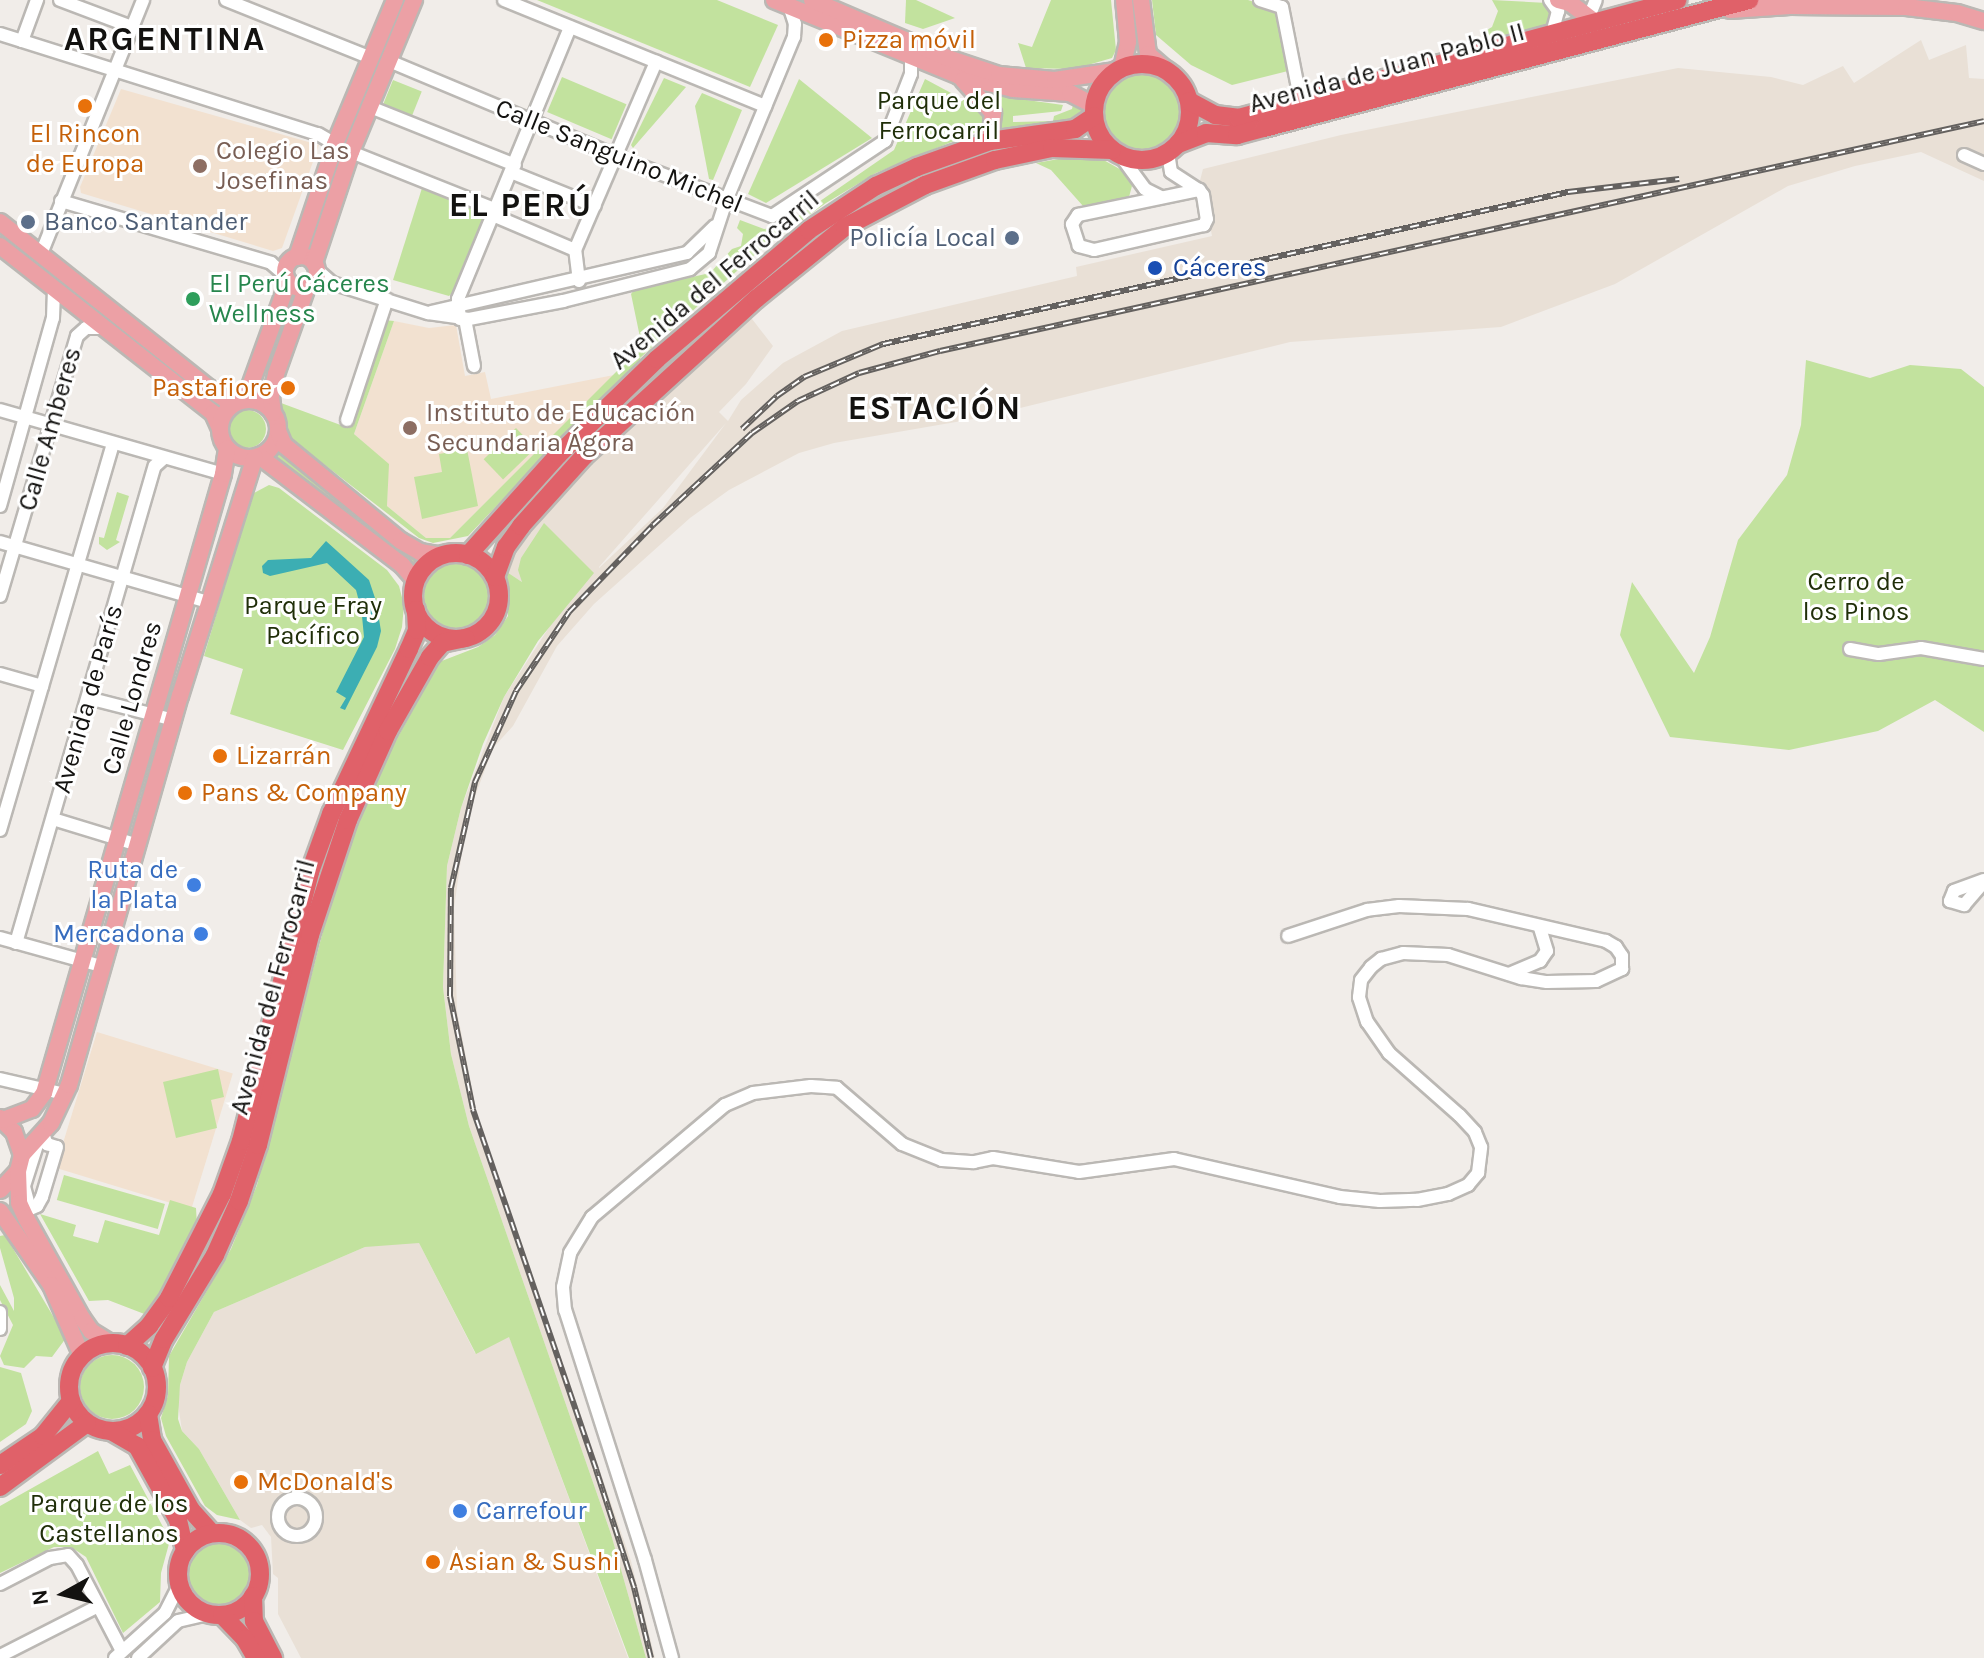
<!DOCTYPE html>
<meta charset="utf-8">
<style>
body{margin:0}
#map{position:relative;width:1984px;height:1658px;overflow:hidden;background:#f1ede9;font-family:Karla,sans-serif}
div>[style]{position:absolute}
.built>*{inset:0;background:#e9e0d6}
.education>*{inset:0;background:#f2e1d0;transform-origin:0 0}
.green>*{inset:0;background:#c2e29e;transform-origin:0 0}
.round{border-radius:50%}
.water>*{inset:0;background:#3caeb3}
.roads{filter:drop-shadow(2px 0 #bbb8b4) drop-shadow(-2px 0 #bbb8b4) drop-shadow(0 2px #bbb8b4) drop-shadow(0 -2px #bbb8b4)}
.minor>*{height:12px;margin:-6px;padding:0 6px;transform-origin:6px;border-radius:6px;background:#fff}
.minor>.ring{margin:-6px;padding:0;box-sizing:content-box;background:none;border:12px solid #fff;border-radius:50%}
.major>*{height:16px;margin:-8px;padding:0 8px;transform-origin:8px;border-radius:8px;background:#eca0a5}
.major>.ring{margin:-8px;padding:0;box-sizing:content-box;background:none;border:16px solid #eca0a5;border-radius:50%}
.highway>*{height:18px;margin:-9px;padding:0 9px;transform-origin:9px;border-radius:9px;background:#e06169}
.highway>.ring{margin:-9px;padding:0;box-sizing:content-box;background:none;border:18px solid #e06169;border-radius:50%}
.rail>*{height:6px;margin-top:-3px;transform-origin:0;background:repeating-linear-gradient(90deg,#fff 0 9px,#64615f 0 18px);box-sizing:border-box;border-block:2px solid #64615f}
.dots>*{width:22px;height:22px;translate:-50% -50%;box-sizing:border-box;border:4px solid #fff;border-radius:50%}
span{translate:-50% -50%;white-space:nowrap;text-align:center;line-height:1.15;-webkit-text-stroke:6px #fff;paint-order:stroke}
.food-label{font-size:26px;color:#c56008}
.left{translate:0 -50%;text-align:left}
.right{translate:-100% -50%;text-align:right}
.street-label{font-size:26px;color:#131210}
.park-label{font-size:26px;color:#202f09}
.education-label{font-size:26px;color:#785e54}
.service-label{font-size:26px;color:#4e5e75}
.transit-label{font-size:26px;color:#164399}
.leisure-label{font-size:26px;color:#27864d}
.shop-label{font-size:26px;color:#366cbe}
.district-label{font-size:34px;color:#131210;font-weight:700;letter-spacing:2px}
.north{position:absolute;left:24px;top:1554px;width:80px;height:80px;-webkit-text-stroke:6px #fff;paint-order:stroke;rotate:262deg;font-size:22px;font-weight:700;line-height:32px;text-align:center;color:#131210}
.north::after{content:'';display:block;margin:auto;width:28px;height:36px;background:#131210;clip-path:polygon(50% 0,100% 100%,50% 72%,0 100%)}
</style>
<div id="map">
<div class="built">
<div style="clip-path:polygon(evenodd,1921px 40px,1929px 60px,1966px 45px,1969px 78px,1984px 79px,1984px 181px,1921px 152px,1855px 166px,1788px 186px,1615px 284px,1501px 327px,1290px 342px,979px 418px,834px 443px,799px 453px,729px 490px,690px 518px,594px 604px,557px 646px,513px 726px,493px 748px,474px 799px,463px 845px,454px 908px,457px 1011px,477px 1114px,631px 1561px,655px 1658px,646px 1658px,611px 1534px,469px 1126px,451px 1054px,443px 987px,447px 866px,461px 808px,504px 697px,559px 612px,545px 597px,504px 570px,519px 540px,578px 473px,749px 315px,773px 346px,746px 384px,719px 412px,728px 421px,741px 400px,783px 363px,842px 331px,1077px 276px,1076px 267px,1212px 236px,1204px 192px,1198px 188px,1203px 169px,1341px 135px,1678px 68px,1771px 77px,1803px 85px,1843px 66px,1854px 83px,1921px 40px,726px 423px,663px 508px,599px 568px,599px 567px,726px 423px)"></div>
<div style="clip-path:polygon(387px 1243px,419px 1243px,475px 1353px,509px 1336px,628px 1658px,301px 1658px,278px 1614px,278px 1578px,273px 1574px,271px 1537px,262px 1525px,251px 1528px,240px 1520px,199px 1449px,182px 1431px,178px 1404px,180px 1385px,187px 1362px,214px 1312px,365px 1247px)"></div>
</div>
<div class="education">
<div style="clip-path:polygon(121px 89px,319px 145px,282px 248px,273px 251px,81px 193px,80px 187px)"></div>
<div style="clip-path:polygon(394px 321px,429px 328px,456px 325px,465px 376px,485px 372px,491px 399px,614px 375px,450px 538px,426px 538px,387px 506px,388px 464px,354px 434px)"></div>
<div style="left:97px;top:1032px;width:142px;height:142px;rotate:17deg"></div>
</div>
<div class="green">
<div style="clip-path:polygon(537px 0,717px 0,778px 25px,750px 87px)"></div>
<div style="clip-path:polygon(906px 0,916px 0,955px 18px,923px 29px,905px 23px)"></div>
<div style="clip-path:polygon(1051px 0,1111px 0,1116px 50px,1112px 58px,1074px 69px,1026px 68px,1018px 43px,1032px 47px)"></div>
<div style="clip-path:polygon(1152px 0,1248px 0,1277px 9px,1288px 71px,1232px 85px,1191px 65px,1156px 35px)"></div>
<div style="clip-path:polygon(1492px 0,1547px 3px,1551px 22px,1548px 28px,1490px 45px,1485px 31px,1492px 27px,1498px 11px)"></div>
<div class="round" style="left:1104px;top:73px;width:78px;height:78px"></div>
<div style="left:562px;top:77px;width:70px;height:38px;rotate:23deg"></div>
<div style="clip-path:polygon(664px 78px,686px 87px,633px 148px,631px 145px)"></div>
<div style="clip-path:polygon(799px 79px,872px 138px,766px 203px,748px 194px)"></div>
<div style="clip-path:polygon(925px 79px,979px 108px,985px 122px,981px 130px,876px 173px,826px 203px,757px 253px,640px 358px,642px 361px,580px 418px,468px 536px,433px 543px,419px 538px,290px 438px,281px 403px,346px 427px,348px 425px,384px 320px,394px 321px,354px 434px,389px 464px,387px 506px,426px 538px,450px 538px,624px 364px,638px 356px,641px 342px,631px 294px,634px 290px,710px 273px,732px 249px,741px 246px,743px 234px,737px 228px,740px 220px,764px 229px,784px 226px,894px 150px)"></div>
<div style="left:393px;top:80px;width:31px;height:26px;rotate:22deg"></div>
<div style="clip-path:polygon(702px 93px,742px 110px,713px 180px,709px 179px,695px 106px)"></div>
<div style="clip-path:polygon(992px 95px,1063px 105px,1061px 111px,1013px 116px,1013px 122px,1053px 121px,1054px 116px,1072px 109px,1074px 100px,1084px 112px,1079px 120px,999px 131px,1000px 119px)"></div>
<div style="clip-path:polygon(1070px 157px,1100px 158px,1125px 172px,1132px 186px,1129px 197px,1083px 206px,1051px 170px,1036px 163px)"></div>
<div style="clip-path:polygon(422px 188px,486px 215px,458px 287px,449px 296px,393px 280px)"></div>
<div style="clip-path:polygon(1806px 360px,1870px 378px,1910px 365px,1961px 369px,1984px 387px,1984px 732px,1935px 700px,1878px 731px,1789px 750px,1670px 737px,1620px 635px,1632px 582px,1694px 673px,1710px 637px,1738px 540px,1787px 475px,1801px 425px)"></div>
<div class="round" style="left:228px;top:410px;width:38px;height:38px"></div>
<div style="left:516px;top:428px;width:28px;height:45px;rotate:46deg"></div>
<div style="clip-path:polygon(279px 449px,421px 559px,413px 568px,273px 456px)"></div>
<div style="clip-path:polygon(467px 449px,478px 506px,422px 519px,414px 477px,442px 472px,439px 454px)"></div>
<div style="clip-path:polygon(269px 485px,279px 488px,387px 570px,399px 586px,404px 605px,402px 627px,395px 649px,343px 750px,230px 714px,243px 669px,204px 656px,252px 494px)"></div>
<div style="clip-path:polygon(117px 492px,129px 496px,116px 540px,120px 542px,107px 550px,99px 544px,99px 537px,104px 538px)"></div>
<div style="clip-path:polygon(544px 523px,594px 573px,538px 641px,504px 697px,483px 744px,461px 808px,447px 866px,443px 987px,451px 1054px,469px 1126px,611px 1534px,646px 1658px,629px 1658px,509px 1337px,476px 1354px,419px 1243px,365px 1247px,214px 1312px,187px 1362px,180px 1385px,178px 1419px,182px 1431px,199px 1449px,240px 1520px,217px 1515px,205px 1506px,166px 1436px,161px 1418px,168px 1395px,169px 1356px,231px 1249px,257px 1185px,324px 927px,350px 844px,382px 766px,439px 662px,478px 647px,495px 635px,508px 616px,508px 589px,504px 570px,522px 582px,518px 570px,521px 558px)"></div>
<div class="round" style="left:424px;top:563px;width:66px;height:66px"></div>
<div style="clip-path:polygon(218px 1069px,224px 1097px,211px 1100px,217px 1128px,176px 1138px,163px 1082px)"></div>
<div style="left:64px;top:1175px;width:105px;height:26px;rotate:16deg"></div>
<div style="clip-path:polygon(170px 1200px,196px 1208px,197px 1226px,167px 1285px,147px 1315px,108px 1300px,89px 1301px,40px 1214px,76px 1225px,73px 1236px,98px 1243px,105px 1220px,159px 1235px)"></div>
<div style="clip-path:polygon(5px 1235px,66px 1338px,52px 1357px,36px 1356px,24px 1368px,4px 1365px,0 1356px,13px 1325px,0 1300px,0 1285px,14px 1311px,14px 1298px,0 1248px,0 1236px)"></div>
<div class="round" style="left:80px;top:1355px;width:64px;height:64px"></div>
<div style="clip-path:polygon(0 1367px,21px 1373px,32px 1411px,26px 1424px,0 1442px)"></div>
<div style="clip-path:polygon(98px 1451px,109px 1474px,130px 1465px,170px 1540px,161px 1573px,160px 1602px,123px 1633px,86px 1557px,71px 1547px,54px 1547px,0 1573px,0 1506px)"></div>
<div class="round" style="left:185px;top:1543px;width:66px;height:66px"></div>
</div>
<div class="water">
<div style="clip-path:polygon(326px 541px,369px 580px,376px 601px,371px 604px,374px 618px,379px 619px,381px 631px,377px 647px,345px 710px,340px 708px,346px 698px,336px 692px,364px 637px,362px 616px,368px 616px,367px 607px,361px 609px,356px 590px,327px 563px,270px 576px,263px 573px,262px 566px,268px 560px,311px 558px)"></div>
</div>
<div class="roads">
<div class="minor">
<div style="left:60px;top:0;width:77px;rotate:20.6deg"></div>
<div style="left:226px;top:0;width:156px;rotate:21.8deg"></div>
<div style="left:504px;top:0;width:282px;rotate:22.1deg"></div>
<div style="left:1260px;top:0;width:23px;rotate:18deg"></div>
<div style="left:1282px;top:7px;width:88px;rotate:78.8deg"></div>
<div style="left:1550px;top:0;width:14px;rotate:54deg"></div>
<div style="left:1558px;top:11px;width:24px;rotate:105deg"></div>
<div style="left:1589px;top:17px;width:18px;rotate:-68deg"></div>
<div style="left:0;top:34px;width:333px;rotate:17.5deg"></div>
<div style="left:318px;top:134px;width:20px;rotate:30deg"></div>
<div style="left:335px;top:144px;width:11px;rotate:68deg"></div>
<div style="left:339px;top:154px;width:12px;rotate:-9deg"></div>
<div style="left:351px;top:152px;width:157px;rotate:21.7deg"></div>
<div style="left:22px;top:41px;width:44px;rotate:-69.9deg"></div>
<div style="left:389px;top:61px;width:264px;rotate:22.7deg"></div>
<div style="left:633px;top:163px;width:149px;rotate:20.9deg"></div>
<div style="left:772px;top:216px;width:136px;rotate:-33.6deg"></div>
<div style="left:885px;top:141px;width:72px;rotate:-68.8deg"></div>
<div style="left:911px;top:74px;width:19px;rotate:-90deg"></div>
<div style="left:370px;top:107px;width:156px;rotate:21.8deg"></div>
<div style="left:1168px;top:153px;width:19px;rotate:81deg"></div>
<div style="left:1171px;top:172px;width:33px;rotate:33deg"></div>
<div style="left:1199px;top:190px;width:6px;rotate:51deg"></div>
<div style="left:1203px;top:195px;width:24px;rotate:81deg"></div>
<div style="left:1207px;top:219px;width:7px;rotate:117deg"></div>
<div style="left:1204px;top:225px;width:113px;rotate:167.2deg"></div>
<div style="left:1094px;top:250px;width:16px;rotate:-165deg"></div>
<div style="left:1079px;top:246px;width:23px;rotate:-108deg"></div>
<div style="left:1072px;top:224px;width:11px;rotate:-56deg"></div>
<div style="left:1078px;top:215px;width:124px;rotate:-11.7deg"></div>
<div style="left:1120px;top:155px;width:42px;rotate:53.7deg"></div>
<div style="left:1145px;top:189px;width:18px;rotate:27deg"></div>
<div style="left:1964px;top:155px;width:22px;rotate:24deg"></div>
<div style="left:513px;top:173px;width:88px;rotate:21.9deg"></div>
<div style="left:61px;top:201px;width:219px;rotate:16.4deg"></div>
<div style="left:271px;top:263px;width:18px;rotate:41deg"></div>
<div style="left:495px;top:216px;width:87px;rotate:23deg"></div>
<div style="left:41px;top:254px;width:274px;rotate:-68.1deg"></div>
<div style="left:579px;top:281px;width:31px;rotate:-97deg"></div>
<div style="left:575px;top:250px;width:205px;rotate:-66.7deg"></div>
<div style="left:313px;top:283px;width:19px"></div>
<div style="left:332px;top:283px;width:20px;rotate:-139deg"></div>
<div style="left:332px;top:283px;width:101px;rotate:17.4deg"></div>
<div style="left:428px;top:313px;width:41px;rotate:8.3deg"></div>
<div style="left:469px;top:319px;width:96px;rotate:-10.8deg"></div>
<div style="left:563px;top:301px;width:131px;rotate:-14.1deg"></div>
<div style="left:690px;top:269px;width:25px;rotate:-40deg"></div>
<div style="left:709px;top:253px;width:55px;rotate:-71.9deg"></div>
<div style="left:726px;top:201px;width:178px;rotate:-67.5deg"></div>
<div style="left:794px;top:37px;width:13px;rotate:-86deg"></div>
<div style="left:795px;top:24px;width:19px;rotate:-108deg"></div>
<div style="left:431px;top:312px;width:263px;rotate:-13deg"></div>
<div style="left:687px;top:253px;width:39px;rotate:-44deg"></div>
<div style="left:460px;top:319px;width:20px;rotate:-96deg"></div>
<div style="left:458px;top:299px;width:294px;rotate:-67.6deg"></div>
<div style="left:465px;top:319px;width:48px;rotate:79.2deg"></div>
<div style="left:0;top:410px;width:232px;rotate:16deg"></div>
<div style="left:347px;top:420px;width:127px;rotate:-71.7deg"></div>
<div style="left:0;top:506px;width:195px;rotate:-74.3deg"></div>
<div style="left:53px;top:318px;width:30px;rotate:-88deg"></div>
<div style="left:0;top:542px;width:216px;rotate:16.1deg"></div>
<div style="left:0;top:596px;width:271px;rotate:-73.5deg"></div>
<div style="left:77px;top:336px;width:12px;rotate:-42deg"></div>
<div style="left:86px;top:328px;width:18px"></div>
<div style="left:1850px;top:649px;width:29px;rotate:10deg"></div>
<div style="left:1879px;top:654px;width:42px;rotate:-8.1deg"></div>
<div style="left:1921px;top:648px;width:64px;rotate:9.9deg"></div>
<div style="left:0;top:674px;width:44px;rotate:15.9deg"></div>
<div style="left:88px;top:698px;width:89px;rotate:14.3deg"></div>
<div style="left:53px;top:819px;width:89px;rotate:17deg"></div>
<div style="left:0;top:830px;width:403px;rotate:-73.7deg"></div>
<div style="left:1984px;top:880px;width:32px;rotate:160deg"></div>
<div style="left:1954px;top:891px;width:11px;rotate:112deg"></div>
<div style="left:1950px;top:901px;width:15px;rotate:16deg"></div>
<div style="left:1964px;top:905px;width:30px;rotate:-49deg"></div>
<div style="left:0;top:938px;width:105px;rotate:15.5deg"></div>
<div style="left:16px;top:943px;width:497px;rotate:-73.8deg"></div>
<div style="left:155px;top:466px;width:12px;rotate:-42deg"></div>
<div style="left:1509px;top:974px;width:34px;rotate:-23deg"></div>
<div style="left:1540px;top:961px;width:12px;rotate:-55deg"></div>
<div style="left:1547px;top:951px;width:24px;rotate:-107deg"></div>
<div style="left:0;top:1079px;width:67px;rotate:13deg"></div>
<div style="left:44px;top:1137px;width:8px;rotate:67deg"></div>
<div style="left:47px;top:1144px;width:10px;rotate:17deg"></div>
<div style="left:57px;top:1147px;width:52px;rotate:106.7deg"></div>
<div style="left:42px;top:1197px;width:10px;rotate:119deg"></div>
<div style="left:37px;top:1206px;width:8px;rotate:157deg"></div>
<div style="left:30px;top:1209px;width:24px;rotate:-105deg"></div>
<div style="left:24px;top:1186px;width:43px;rotate:-72.4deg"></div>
<div style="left:37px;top:1145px;width:11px;rotate:-49deg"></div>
<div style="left:0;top:1312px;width:17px;rotate:90deg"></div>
<div class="ring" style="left:278px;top:1498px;width:26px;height:26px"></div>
<div style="left:0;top:1584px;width:56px;rotate:-27.5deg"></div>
<div style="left:50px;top:1558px;width:18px;rotate:-9deg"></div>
<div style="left:68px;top:1555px;width:13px;rotate:48deg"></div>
<div style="left:77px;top:1565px;width:97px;rotate:62.4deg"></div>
<div style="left:0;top:1656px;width:110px;rotate:-27deg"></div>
<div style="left:115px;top:1658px;width:67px;rotate:-42deg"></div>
<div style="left:165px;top:1613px;width:30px;rotate:-63deg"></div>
<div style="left:138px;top:1658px;width:54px;rotate:-42.8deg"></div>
<div style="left:178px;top:1621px;width:31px;rotate:-13deg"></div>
<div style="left:672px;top:1658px;width:102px;rotate:-105.4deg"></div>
<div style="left:645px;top:1560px;width:262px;rotate:-107.7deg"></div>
<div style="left:565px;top:1310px;width:23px;rotate:-95deg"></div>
<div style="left:563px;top:1287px;width:35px;rotate:-78deg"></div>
<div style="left:570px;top:1253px;width:42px;rotate:-58.6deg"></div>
<div style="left:592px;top:1217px;width:174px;rotate:-40.1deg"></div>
<div style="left:725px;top:1105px;width:30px;rotate:-23deg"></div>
<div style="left:753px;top:1093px;width:58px;rotate:-6.9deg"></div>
<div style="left:811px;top:1086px;width:26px;rotate:4deg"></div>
<div style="left:837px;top:1088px;width:86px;rotate:40.7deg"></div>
<div style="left:902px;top:1144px;width:43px;rotate:21.8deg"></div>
<div style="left:942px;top:1160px;width:32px;rotate:4deg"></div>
<div style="left:974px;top:1162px;width:19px;rotate:-12deg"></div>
<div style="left:993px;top:1158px;width:87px;rotate:9.2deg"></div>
<div style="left:1079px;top:1172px;width:96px;rotate:-7.8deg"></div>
<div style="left:1174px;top:1159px;width:170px;rotate:12.9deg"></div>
<div style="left:1340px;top:1197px;width:40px;rotate:5.7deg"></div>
<div style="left:1380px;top:1201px;width:37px;rotate:-2deg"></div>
<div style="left:1417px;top:1200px;width:32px;rotate:-11deg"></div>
<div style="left:1448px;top:1194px;width:22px;rotate:-24deg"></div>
<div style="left:1468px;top:1185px;width:16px;rotate:-50deg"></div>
<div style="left:1478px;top:1173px;width:26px;rotate:-83deg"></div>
<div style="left:1481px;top:1147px;width:16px;rotate:-112deg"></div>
<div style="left:1475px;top:1132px;width:23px;rotate:-133deg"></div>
<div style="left:1459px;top:1115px;width:94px;rotate:-138.5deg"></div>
<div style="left:1389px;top:1053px;width:38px;rotate:-125deg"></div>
<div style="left:1367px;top:1022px;width:26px;rotate:-108deg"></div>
<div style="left:1359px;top:997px;width:17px;rotate:-83deg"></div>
<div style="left:1361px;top:980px;width:16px;rotate:-52deg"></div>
<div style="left:1371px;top:967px;width:13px;rotate:-39deg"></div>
<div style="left:1381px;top:959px;width:23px;rotate:-15deg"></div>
<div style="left:1403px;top:953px;width:45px;rotate:2.5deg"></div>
<div style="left:1448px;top:955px;width:77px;rotate:17.5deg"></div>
<div style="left:1521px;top:978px;width:26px;rotate:9deg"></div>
<div style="left:1547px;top:982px;width:49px;rotate:-1.2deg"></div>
<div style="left:1596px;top:981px;width:29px;rotate:-25deg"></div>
<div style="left:1622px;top:969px;width:13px;rotate:-90deg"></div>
<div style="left:1622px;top:956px;width:11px;rotate:-124deg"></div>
<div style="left:1616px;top:947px;width:12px;rotate:-149deg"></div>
<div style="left:1606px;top:941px;width:142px;rotate:-166.9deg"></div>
<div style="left:1468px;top:909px;width:69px;rotate:-177.5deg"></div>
<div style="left:1399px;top:906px;width:32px;rotate:173deg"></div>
<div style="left:1367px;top:910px;width:83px;rotate:161.8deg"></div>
</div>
<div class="major">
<div style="left:774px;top:0;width:200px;rotate:22.3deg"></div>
<div style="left:959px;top:76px;width:56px;rotate:13.5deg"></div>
<div style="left:1013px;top:89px;width:57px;rotate:4deg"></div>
<div style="left:1070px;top:93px;width:27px;rotate:27deg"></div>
<div style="left:812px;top:0;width:145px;rotate:23.2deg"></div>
<div style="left:945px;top:57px;width:57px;rotate:18.4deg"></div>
<div style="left:999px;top:75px;width:56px;rotate:5.1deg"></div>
<div style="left:1055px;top:80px;width:61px;rotate:-8.5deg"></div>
<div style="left:1141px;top:0;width:54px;rotate:82.6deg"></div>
<div style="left:1148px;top:54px;width:23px;rotate:41deg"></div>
<div style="left:1558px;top:0;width:12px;rotate:14deg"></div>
<div style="left:1570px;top:3px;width:30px;rotate:37deg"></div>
<div style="left:1730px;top:10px;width:60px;rotate:-3.8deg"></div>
<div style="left:1790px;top:6px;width:116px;rotate:0.5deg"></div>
<div style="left:1906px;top:7px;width:51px;rotate:6.7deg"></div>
<div style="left:1957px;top:13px;width:28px;rotate:17deg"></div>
<div style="left:1122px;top:68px;width:27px;rotate:-77deg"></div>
<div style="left:1128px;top:42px;width:42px;rotate:-95.4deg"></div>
<div style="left:963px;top:80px;width:45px;rotate:47.7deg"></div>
<div style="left:993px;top:113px;width:28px;rotate:96deg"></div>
<div style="left:0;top:222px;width:267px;rotate:38.5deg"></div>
<div style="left:209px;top:388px;width:21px;rotate:35deg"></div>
<div style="left:226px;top:400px;width:10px;rotate:11deg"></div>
<div style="left:0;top:246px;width:271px;rotate:38.1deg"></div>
<div style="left:213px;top:413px;width:17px;rotate:66deg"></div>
<div class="ring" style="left:285px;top:256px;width:16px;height:16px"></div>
<div style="left:297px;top:257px;width:119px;rotate:-71.4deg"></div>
<div style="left:335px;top:144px;width:156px;rotate:-67.4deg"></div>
<div style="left:314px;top:263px;width:117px;rotate:-71.6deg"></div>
<div style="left:351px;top:152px;width:165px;rotate:-67.5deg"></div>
<div style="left:245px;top:400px;width:126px;rotate:-70deg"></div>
<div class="ring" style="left:220px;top:400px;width:42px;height:42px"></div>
<div style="left:273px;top:413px;width:17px;rotate:-97deg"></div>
<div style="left:271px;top:396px;width:23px;rotate:-77deg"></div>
<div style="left:276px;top:374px;width:92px;rotate:-70.4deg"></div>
<div style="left:278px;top:431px;width:15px;rotate:67deg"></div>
<div style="left:284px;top:445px;width:151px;rotate:39.4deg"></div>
<div style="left:401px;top:541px;width:22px;rotate:30deg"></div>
<div style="left:420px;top:552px;width:23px;rotate:10deg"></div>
<div style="left:259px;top:456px;width:180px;rotate:37.3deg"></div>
<div style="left:402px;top:565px;width:21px;rotate:49deg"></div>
<div style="left:0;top:1118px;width:20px;rotate:45deg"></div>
<div style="left:14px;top:1132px;width:24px;rotate:71deg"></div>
<div style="left:22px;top:1155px;width:16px;rotate:104deg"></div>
<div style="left:18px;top:1171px;width:26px;rotate:133deg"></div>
<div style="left:3px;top:1120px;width:31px;rotate:-21deg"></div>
<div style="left:32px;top:1109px;width:20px;rotate:-53deg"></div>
<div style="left:44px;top:1093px;width:644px;rotate:-73.87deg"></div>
<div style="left:223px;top:474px;width:26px;rotate:-81deg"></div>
<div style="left:22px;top:1155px;width:43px;rotate:-47.8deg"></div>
<div style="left:51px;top:1123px;width:42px;rotate:-64.7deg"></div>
<div style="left:69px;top:1085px;width:405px;rotate:-74.1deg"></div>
<div style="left:180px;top:696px;width:250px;rotate:-72.6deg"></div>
<div style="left:18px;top:1171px;width:32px;rotate:88deg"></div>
<div style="left:19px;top:1203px;width:17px;rotate:65deg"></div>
<div style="left:26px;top:1218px;width:115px;rotate:60.8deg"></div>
<div style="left:82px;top:1318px;width:16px;rotate:55deg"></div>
<div style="left:91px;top:1331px;width:22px;rotate:32deg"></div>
<div style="left:0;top:1211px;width:90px;rotate:55.4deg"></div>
<div style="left:51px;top:1285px;width:77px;rotate:66.4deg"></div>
</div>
<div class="highway">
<div class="ring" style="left:1094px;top:64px;width:78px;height:78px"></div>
<div style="left:1189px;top:101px;width:30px;rotate:28deg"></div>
<div style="left:1215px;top:115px;width:23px;rotate:7deg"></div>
<div style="left:1238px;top:118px;width:455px;rotate:-15deg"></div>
<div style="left:1178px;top:144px;width:30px;rotate:-21deg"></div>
<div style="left:1206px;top:133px;width:31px;rotate:4deg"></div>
<div style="left:1237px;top:135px;width:28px;rotate:-15deg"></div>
<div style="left:1264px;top:128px;width:502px;rotate:-14.78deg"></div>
<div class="ring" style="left:413px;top:553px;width:68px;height:68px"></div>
<div style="left:468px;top:555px;width:135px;rotate:-48deg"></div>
<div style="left:558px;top:455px;width:138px;rotate:-44.1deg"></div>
<div style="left:657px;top:359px;width:199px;rotate:-40.3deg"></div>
<div style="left:809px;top:230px;width:80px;rotate:-33.3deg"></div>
<div style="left:876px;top:186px;width:45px;rotate:-24.9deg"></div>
<div style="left:917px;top:167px;width:77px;rotate:-19.6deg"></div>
<div style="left:990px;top:141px;width:86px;rotate:-8deg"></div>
<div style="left:1075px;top:129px;width:23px;rotate:-34deg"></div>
<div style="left:495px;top:577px;width:32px;rotate:-70deg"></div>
<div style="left:506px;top:547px;width:26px;rotate:-54deg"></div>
<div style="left:521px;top:526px;width:94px;rotate:-48deg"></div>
<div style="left:584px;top:456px;width:233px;rotate:-42.4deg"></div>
<div style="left:756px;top:299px;width:114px;rotate:-39deg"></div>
<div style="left:845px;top:227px;width:90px;rotate:-27.7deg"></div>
<div style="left:925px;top:185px;width:74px;rotate:-19.7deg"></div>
<div style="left:995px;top:160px;width:58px;rotate:-11.9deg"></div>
<div style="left:1052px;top:148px;width:60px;rotate:1.9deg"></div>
<div class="ring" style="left:69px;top:1343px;width:70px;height:70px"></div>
<div style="left:127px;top:1346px;width:30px;rotate:-42deg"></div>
<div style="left:149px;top:1326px;width:34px;rotate:-54deg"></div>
<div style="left:169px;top:1298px;width:117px;rotate:-63deg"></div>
<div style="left:222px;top:1194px;width:56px;rotate:-70.3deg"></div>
<div style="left:241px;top:1141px;width:278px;rotate:-75.6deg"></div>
<div style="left:310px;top:872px;width:62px;rotate:-70.1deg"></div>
<div style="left:331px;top:814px;width:183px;rotate:-64.7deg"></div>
<div style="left:409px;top:649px;width:21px;rotate:-67deg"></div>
<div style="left:417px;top:630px;width:20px;rotate:-93deg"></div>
<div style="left:152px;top:1368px;width:31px;rotate:-68deg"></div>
<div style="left:164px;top:1339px;width:98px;rotate:-58.7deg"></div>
<div style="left:215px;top:1255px;width:59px;rotate:-66deg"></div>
<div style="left:239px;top:1201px;width:59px;rotate:-71.3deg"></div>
<div style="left:258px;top:1145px;width:216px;rotate:-76.1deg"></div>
<div style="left:310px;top:935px;width:121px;rotate:-71.7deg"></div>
<div style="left:348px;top:820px;width:98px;rotate:-65.8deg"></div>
<div style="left:388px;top:731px;width:85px;rotate:-60.4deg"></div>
<div style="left:430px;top:657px;width:18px;rotate:-49deg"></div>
<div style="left:442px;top:643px;width:24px;rotate:-12deg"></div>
<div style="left:148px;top:1414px;width:26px;rotate:81deg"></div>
<div style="left:152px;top:1440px;width:80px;rotate:60.9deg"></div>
<div style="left:191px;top:1510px;width:31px;rotate:48deg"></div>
<div style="left:111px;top:1431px;width:30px;rotate:30deg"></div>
<div style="left:137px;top:1446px;width:85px;rotate:61deg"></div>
<div style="left:178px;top:1520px;width:32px;rotate:77deg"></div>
<div style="left:0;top:1465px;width:52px;rotate:-34deg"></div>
<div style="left:43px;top:1436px;width:45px;rotate:-51.3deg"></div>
<div style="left:0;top:1487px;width:108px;rotate:-36.3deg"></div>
<div class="ring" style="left:178px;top:1533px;width:64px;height:64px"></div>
<div style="left:253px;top:1596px;width:25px;rotate:88deg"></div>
<div style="left:254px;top:1621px;width:42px;rotate:62.8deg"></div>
<div style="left:222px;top:1615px;width:33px;rotate:46deg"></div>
<div style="left:245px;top:1639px;width:22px;rotate:60deg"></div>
</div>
</div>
<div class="rail">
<div style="left:742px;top:429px;width:48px;rotate:-43.3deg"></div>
<div style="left:777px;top:396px;width:33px;rotate:-35deg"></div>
<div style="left:804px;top:377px;width:86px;rotate:-22.7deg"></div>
<div style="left:883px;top:344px;width:702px;rotate:-12.51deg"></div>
<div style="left:1568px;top:192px;width:112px;rotate:-6.7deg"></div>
<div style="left:651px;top:1658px;width:73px;rotate:-103.5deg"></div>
<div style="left:634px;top:1587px;width:124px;rotate:-107.9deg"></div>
<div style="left:596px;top:1469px;width:380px;rotate:-108.9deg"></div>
<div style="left:473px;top:1109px;width:115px;rotate:-101.5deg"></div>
<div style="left:450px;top:996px;width:108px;rotate:-89.5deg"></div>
<div style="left:451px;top:888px;width:109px;rotate:-77.2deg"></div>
<div style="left:475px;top:782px;width:100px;rotate:-65.7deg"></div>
<div style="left:516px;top:691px;width:95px;rotate:-56.1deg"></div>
<div style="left:569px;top:612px;width:121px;rotate:-46deg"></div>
<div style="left:653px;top:525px;width:135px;rotate:-42.9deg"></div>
<div style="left:752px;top:433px;width:56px;rotate:-34.8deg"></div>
<div style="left:798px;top:401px;width:67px;rotate:-24.7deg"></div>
<div style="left:859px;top:373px;width:84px;rotate:-15.2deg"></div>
<div style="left:940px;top:351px;width:1069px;rotate:-12.42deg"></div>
</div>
<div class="dots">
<div style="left:826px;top:40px;background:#e8710a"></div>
<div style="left:85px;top:106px;background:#e8710a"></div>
<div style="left:200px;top:166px;background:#8d6e63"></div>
<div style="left:28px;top:222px;background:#5c6f8a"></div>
<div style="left:1012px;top:238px;background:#5c6f8a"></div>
<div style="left:1155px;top:268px;background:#1a4fb4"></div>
<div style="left:193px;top:299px;background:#2e9e5b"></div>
<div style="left:288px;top:388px;background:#e8710a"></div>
<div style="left:410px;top:428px;background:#8d6e63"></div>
<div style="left:220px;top:756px;background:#e8710a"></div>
<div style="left:185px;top:793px;background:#e8710a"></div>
<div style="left:194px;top:885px;background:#3f7fe0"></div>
<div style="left:201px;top:934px;background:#3f7fe0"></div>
<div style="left:241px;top:1482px;background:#e8710a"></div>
<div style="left:460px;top:1511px;background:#3f7fe0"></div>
<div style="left:433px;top:1562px;background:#e8710a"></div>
</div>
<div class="food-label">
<span class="left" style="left:842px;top:40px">Pizza móvil</span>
<span style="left:85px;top:149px">El Rincon<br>de Europa</span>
<span class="right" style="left:272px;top:388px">Pastafiore</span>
<span class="left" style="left:236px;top:756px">Lizarrán</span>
<span class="left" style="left:201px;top:793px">Pans &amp; Company</span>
<span class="left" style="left:257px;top:1482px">McDonald's</span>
<span class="left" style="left:449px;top:1562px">Asian &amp; Sushi</span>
</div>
<div class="street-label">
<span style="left:1387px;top:68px;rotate:-15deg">Avenida de Juan Pablo II</span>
<span style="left:619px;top:156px;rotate:22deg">Calle Sanguino Michel</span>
<span style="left:715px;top:280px;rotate:-40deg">Avenida del Ferrocarril</span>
<span style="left:50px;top:429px;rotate:-74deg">Calle Amberes</span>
<span style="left:132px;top:698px;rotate:-74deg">Calle Londres</span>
<span style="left:88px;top:699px;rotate:-74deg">Avenida de París</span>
<span style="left:273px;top:987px;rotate:-75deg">Avenida del Ferrocarril</span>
</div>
<div class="park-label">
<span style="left:939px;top:116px">Parque del<br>Ferrocarril</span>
<span style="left:1856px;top:597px">Cerro de<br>los Pinos</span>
<span style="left:313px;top:621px">Parque Fray<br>Pacífico</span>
<span style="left:109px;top:1519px">Parque de los<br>Castellanos</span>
</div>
<div class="education-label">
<span class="left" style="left:216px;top:166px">Colegio Las<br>Josefinas</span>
<span class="left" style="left:426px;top:428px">Instituto de Educación<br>Secundaria Ágora</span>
</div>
<div class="service-label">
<span class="left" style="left:44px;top:222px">Banco Santander</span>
<span class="right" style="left:996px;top:238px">Policía Local</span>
</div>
<div class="transit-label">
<span class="left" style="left:1173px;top:268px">Cáceres</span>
</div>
<div class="leisure-label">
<span class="left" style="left:209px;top:299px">El Perú Cáceres<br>Wellness</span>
</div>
<div class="shop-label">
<span class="right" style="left:178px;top:885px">Ruta de<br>la Plata</span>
<span class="right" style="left:185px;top:934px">Mercadona</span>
<span class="left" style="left:476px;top:1511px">Carrefour</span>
</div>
<div class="district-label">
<span style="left:165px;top:40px">ARGENTINA</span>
<span style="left:521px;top:206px">EL PERÚ</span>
<span style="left:935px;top:409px">ESTACIÓN</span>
</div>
<div class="north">N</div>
</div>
